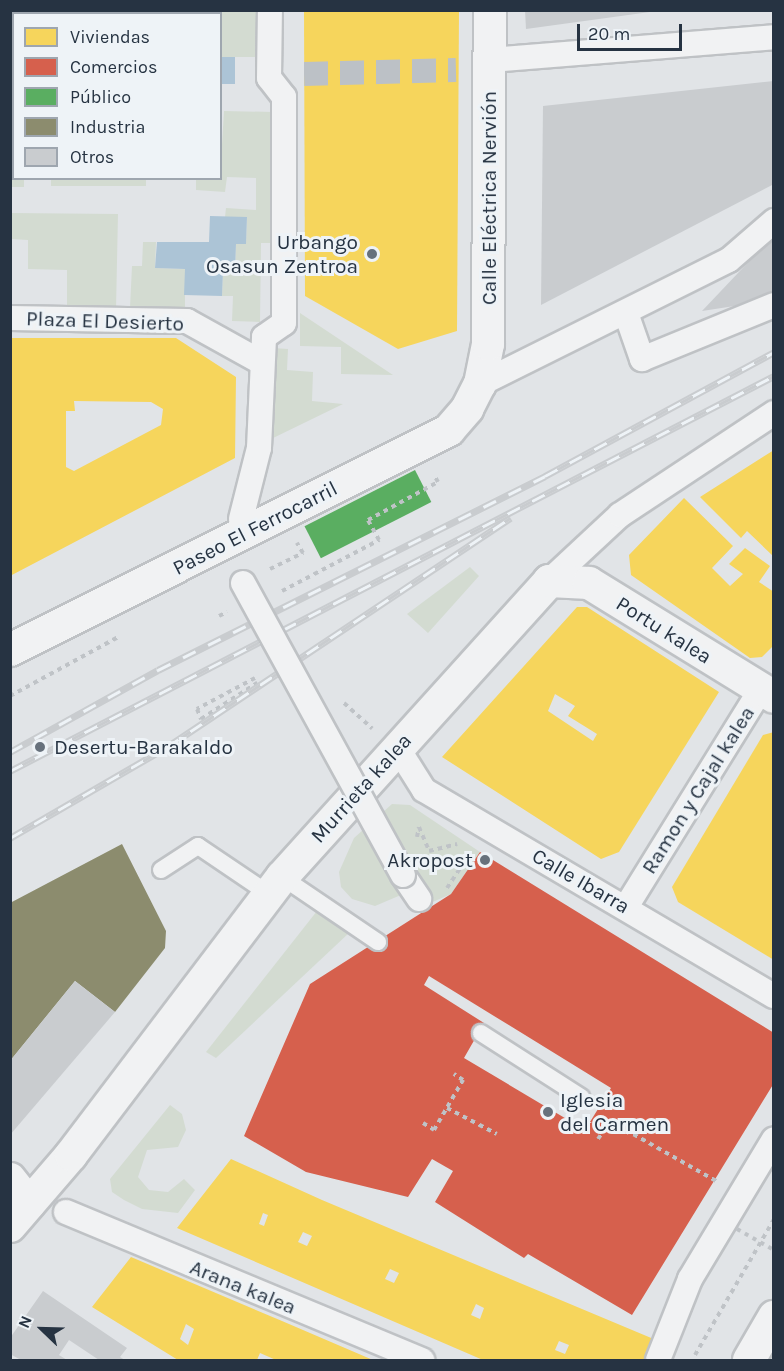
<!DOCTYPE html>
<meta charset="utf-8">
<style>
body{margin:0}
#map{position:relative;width:784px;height:1371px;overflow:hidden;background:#e1e4e7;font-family:Karla,sans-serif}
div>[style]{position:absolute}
.green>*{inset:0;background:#d3dbd1;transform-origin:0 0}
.water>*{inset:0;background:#acc4d6;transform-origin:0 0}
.homes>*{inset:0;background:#f6d55c}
.shops>*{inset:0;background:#d6604d}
.public>*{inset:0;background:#5aae61;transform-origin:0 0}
.industry>*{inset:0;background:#8c8c6e}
.building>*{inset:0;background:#c9cccf}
.pedestrian-tunnel>*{height:24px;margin-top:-12px;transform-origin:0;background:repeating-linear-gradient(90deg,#bcc1c6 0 24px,transparent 0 36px)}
.path>*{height:4px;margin-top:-2px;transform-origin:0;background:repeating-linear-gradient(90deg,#bfc3c7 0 4.5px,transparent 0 9px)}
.roads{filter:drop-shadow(2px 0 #bfc2c5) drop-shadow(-2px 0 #bfc2c5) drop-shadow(0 2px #bfc2c5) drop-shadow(0 -2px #bfc2c5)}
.service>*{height:16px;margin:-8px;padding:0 8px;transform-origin:8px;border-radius:8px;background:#f1f2f3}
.pedestrian>*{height:24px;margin:-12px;padding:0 12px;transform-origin:12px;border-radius:12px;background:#f1f2f3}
.minor>*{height:32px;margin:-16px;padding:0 16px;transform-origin:16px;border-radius:16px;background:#f1f2f3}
.rail>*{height:7px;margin-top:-3.5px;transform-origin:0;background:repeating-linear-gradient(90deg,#eef3f7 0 14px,#c9cccf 0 28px);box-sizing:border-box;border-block:2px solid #c9cccf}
.path-bridge>*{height:4px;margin-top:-2px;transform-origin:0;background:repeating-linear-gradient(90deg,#bfc3c7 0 4.5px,transparent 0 9px)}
.bridges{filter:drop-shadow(2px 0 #bfc2c5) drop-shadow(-2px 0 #bfc2c5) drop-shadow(0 2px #bfc2c5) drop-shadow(0 -2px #bfc2c5)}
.pedestrian-bridge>*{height:24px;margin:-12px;padding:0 12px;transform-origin:12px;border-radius:12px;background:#f1f2f3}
.dots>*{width:16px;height:16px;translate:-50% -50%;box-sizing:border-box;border:3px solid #eef3f7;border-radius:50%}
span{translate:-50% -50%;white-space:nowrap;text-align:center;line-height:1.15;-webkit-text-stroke:6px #eef3f7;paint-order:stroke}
.street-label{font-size:21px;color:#263342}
.poi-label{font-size:21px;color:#263342}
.right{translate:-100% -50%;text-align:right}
.left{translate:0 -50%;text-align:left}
.frame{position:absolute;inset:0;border:12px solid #263342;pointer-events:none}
.legend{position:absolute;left:12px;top:12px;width:210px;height:168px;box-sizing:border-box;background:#eef3f7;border:2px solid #9ea6af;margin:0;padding:8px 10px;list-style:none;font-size:18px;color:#263342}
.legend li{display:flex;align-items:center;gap:12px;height:30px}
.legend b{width:30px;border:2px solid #9ea6af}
.north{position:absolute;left:12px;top:1299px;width:60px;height:60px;-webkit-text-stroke:4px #eef3f7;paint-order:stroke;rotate:293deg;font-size:16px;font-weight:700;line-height:24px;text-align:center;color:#263342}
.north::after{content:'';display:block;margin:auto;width:21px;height:27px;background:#263342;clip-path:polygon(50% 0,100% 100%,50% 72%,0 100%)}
.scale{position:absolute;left:577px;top:24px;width:105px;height:27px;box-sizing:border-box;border:3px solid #263342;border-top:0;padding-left:8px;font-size:18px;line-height:21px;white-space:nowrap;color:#263342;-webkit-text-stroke:4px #eef3f7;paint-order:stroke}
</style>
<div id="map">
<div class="green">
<div style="clip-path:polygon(11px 10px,91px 10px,91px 11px,14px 14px,13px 83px)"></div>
<div style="clip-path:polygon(203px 11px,259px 11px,259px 57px,221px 57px,220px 14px)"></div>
<div style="clip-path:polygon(224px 111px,273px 112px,276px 243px,261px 243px,260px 322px,232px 321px,233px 296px,222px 296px,223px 271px,235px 271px,236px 244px,246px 243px,247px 217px,225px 217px,226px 208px,256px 210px,256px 178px,227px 177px,225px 192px,196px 190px,196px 179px,220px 178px)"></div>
<div style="clip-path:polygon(11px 136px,14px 178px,24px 179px,24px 187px,11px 187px)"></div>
<div style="left:51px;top:179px;width:95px;height:7px"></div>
<div style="clip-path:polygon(11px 213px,118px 214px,116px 309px,67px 308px,67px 270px,28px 269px,28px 240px,11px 239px)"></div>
<div style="clip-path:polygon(143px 242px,156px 242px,155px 268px,185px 269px,185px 309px,130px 308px,132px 266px,142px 266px)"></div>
<div style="clip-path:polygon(300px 313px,393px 375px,341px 374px,341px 347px,300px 346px)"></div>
<div style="clip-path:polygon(273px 348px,288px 349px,287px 370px,313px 372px,312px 401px,343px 404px,269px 440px)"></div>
<div style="clip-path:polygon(470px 567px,479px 576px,428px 633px,407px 614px)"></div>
<div style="clip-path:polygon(392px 804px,410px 805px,480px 852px,451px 894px,428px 904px,408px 892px,375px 906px,352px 899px,341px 887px,339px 872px,354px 838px)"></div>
<div style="clip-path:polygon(317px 911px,350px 932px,216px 1058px,206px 1052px)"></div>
<div style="clip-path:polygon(170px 1105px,182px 1114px,186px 1130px,178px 1147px,147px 1150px,138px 1177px,149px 1190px,168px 1192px,184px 1179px,195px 1190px,178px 1213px,142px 1209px,124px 1200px,112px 1192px,110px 1179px)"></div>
</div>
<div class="water">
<div style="left:221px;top:57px;width:14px;height:27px"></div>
<div style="clip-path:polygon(210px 216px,247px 217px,246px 244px,236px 244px,235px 271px,223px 271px,222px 296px,184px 295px,185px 269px,155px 268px,157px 242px,209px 242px)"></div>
</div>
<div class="homes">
<div style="clip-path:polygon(304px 10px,459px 10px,457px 331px,398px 349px,305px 296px)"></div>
<div style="clip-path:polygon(evenodd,10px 338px,176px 338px,236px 377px,235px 458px,10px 576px,10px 338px,74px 401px,151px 402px,163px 409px,161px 425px,74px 471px,66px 467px,66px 411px,75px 411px,74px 401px)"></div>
<div style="clip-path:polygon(774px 450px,774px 557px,747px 531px,741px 538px,700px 497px)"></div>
<div style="clip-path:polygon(684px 498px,733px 546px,712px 568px,730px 586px,743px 574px,729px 564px,745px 548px,770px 566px,759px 582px,774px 592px,774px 645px,762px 657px,750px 658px,631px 575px,629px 555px)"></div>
<div style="clip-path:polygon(evenodd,577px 607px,587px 607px,719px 692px,619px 852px,601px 859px,442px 757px,577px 607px,555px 694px,575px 706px,568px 716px,597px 734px,593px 741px,548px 711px,555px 694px)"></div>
<div style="clip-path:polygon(774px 732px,774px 960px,678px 902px,672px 887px,763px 735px)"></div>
<div style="clip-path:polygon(evenodd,231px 1159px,322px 1200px,656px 1340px,645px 1360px,483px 1360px,177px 1228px,231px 1159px,263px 1213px,268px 1215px,264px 1226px,259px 1224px,263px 1213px,231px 1159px,303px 1232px,312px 1236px,307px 1246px,298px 1242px,303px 1232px,231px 1159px,390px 1269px,399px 1273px,394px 1283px,385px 1279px,390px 1269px,231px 1159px,476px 1304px,484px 1308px,480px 1319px,471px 1315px,476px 1304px,231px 1159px,559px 1341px,569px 1345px,565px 1354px,555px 1350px,559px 1341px)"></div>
<div style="clip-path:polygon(evenodd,131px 1257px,282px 1321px,373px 1360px,276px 1360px,260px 1353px,257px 1360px,178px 1360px,92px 1307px,131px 1257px,186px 1324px,194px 1329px,188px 1345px,180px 1339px,186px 1324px)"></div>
</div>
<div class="shops">
<div style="clip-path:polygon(evenodd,480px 852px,774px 1033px,774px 1083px,632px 1315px,528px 1254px,524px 1258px,435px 1202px,453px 1171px,432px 1159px,408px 1197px,306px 1172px,244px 1136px,310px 984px,451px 894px,480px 852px,429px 976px,611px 1088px,585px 1130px,464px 1058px,484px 1023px,424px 985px,429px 976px)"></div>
</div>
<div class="public">
<div style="left:415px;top:470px;width:36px;height:124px;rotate:63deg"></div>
</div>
<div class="industry">
<div style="clip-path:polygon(122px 844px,166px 931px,165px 948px,115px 1012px,75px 981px,10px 1061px,10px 903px)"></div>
</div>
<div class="building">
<div style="clip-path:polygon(525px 10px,650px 10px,650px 12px,526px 29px)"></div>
<div style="clip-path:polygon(774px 81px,774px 184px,541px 305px,543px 106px)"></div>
<div style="clip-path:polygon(774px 235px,774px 294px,754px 303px,702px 311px)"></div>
<div style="clip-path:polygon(75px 981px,115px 1012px,10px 1135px,10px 1061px)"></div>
<div style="clip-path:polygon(43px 1291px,127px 1348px,120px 1357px,125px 1360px,99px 1360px,69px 1340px,59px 1355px,67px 1360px,21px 1360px,10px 1354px,10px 1338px)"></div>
</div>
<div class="pedestrian-tunnel">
<div style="left:304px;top:74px;width:152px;rotate:-1.5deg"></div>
</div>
<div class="path">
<div style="left:270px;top:569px;width:37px;rotate:-26deg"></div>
<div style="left:303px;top:553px;width:12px;rotate:-121deg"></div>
<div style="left:282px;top:591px;width:110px;rotate:-27.7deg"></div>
<div style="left:379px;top:540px;width:23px;rotate:-119deg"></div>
<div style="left:368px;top:520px;width:80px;rotate:-28.5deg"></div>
<div style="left:438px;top:482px;width:8px;rotate:-120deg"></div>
<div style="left:219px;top:616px;width:9px;rotate:-27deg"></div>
<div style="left:255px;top:678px;width:66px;rotate:151.9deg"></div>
<div style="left:197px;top:709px;width:11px;rotate:68deg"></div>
<div style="left:201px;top:719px;width:67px;rotate:-32.7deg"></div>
<div style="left:10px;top:696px;width:123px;rotate:-28.6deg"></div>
<div style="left:344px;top:703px;width:38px;rotate:42deg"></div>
<div style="left:417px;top:837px;width:10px;rotate:-79deg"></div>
<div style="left:419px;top:827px;width:26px;rotate:67deg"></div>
<div style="left:429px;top:851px;width:29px;rotate:-14deg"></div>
<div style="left:447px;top:888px;width:43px;rotate:-56.3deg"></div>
<div style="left:447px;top:1108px;width:56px;rotate:27.5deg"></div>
<div style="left:423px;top:1123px;width:13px;rotate:32deg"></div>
<div style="left:434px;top:1130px;width:58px;rotate:-59.9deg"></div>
<div style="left:463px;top:1080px;width:11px;rotate:-146deg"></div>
<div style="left:598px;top:1139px;width:22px;rotate:-56deg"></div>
<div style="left:610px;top:1121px;width:122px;rotate:29.5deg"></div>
<div style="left:695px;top:1355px;width:157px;rotate:-59.8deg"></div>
</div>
<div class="roads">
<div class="service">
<div style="left:161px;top:870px;width:44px;rotate:-33deg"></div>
<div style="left:198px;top:846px;width:86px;rotate:34.1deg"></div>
<div style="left:282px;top:877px;width:116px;rotate:34.1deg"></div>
<div style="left:481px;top:1033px;width:119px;rotate:32.6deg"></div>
</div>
<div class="pedestrian">
<div style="left:490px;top:60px;width:285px;rotate:-4.6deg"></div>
<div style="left:626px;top:313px;width:49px;rotate:70.8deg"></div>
<div style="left:642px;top:359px;width:143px;rotate:-22.2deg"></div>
<div style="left:10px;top:318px;width:177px;rotate:1deg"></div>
<div style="left:187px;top:321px;width:85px;rotate:29deg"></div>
<div style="left:480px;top:384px;width:278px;rotate:-26.5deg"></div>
<div style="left:729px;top:260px;width:60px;rotate:-40.9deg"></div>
<div style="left:241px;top:519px;width:73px;rotate:-75.8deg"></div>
<div style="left:259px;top:448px;width:111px;rotate:-87.4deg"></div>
<div style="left:264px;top:337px;width:24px;rotate:-35deg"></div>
<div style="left:284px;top:323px;width:226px;rotate:-90deg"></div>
<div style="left:284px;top:97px;width:24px;rotate:-128deg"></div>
<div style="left:269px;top:78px;width:68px;rotate:-89.2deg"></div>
<div style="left:549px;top:581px;width:97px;rotate:-42.9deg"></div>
<div style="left:620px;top:515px;width:185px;rotate:-33.5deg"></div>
<div style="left:402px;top:755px;width:41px;rotate:57.8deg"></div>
<div style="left:424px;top:790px;width:406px;rotate:30.5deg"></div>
<div style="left:403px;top:875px;width:29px;rotate:56deg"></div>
<div style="left:626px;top:907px;width:256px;rotate:-58.2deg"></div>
<div style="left:66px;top:1212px;width:386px;rotate:22.6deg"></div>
<div style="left:658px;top:1360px;width:87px;rotate:-68.4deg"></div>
<div style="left:690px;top:1279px;width:163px;rotate:-59deg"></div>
</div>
<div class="minor">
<div style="left:10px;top:650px;width:491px;rotate:-26.6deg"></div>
<div style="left:449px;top:430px;width:28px;rotate:-49deg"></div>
<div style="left:467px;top:409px;width:28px;rotate:-63deg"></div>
<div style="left:480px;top:384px;width:41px;rotate:-78.7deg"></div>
<div style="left:488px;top:344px;width:334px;rotate:-89.7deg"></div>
<div style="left:10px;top:1179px;width:31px;rotate:52deg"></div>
<div style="left:10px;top:1226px;width:94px;rotate:-49.3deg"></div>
<div style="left:71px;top:1155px;width:349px;rotate:-52.8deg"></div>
<div style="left:282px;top:877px;width:399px;rotate:-47.9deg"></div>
<div style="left:549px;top:581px;width:40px;rotate:2.9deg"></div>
<div style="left:589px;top:583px;width:217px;rotate:31.6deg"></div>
<div style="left:749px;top:1360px;width:50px;rotate:-59.8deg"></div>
</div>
</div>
<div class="rail">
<div style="left:10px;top:752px;width:169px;rotate:-29deg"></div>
<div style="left:158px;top:670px;width:433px;rotate:-26.6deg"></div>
<div style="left:545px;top:476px;width:260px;rotate:-28.4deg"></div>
<div style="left:10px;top:771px;width:860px;rotate:-27.34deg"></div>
<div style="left:10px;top:838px;width:181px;rotate:-30.1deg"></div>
<div style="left:167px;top:747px;width:413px;rotate:-33.7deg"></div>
</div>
<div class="path-bridge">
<div style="left:737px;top:1229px;width:43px;rotate:29.6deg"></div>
</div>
<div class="bridges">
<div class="pedestrian-bridge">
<div style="left:243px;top:583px;width:333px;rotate:61.3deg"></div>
</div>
</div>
<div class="dots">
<div style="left:372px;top:254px;background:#67717c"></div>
<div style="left:40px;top:747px;background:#67717c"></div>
<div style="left:485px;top:860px;background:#67717c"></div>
<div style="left:548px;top:1112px;background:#67717c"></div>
</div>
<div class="street-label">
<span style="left:489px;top:198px;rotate:-90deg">Calle Eléctrica Nervión</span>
<span style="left:105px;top:321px;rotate:2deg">Plaza El Desierto</span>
<span style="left:255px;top:528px;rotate:-27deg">Paseo El Ferrocarril</span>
<span style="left:664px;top:630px;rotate:32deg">Portu kalea</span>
<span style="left:361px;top:788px;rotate:-48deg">Murrieta kalea</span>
<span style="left:698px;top:790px;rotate:-58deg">Ramon y Cajal kalea</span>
<span style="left:581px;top:881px;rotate:30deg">Calle Ibarra</span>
<span style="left:243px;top:1287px;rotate:22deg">Arana kalea</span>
</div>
<div class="poi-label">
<span class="right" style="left:358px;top:254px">Urbango<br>Osasun Zentroa</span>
<span class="left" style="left:54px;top:747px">Desertu-Barakaldo</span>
<span class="right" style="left:473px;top:860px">Akropost</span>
<span class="left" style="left:560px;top:1112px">Iglesia<br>del Carmen</span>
</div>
<div class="frame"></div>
<ul class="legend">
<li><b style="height:16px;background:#f6d55c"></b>Viviendas</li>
<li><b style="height:16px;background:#d6604d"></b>Comercios</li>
<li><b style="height:16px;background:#5aae61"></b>Público</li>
<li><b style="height:16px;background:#8c8c6e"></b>Industria</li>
<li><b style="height:16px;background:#c9cccf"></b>Otros</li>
</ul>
<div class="north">N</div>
<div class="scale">20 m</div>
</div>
